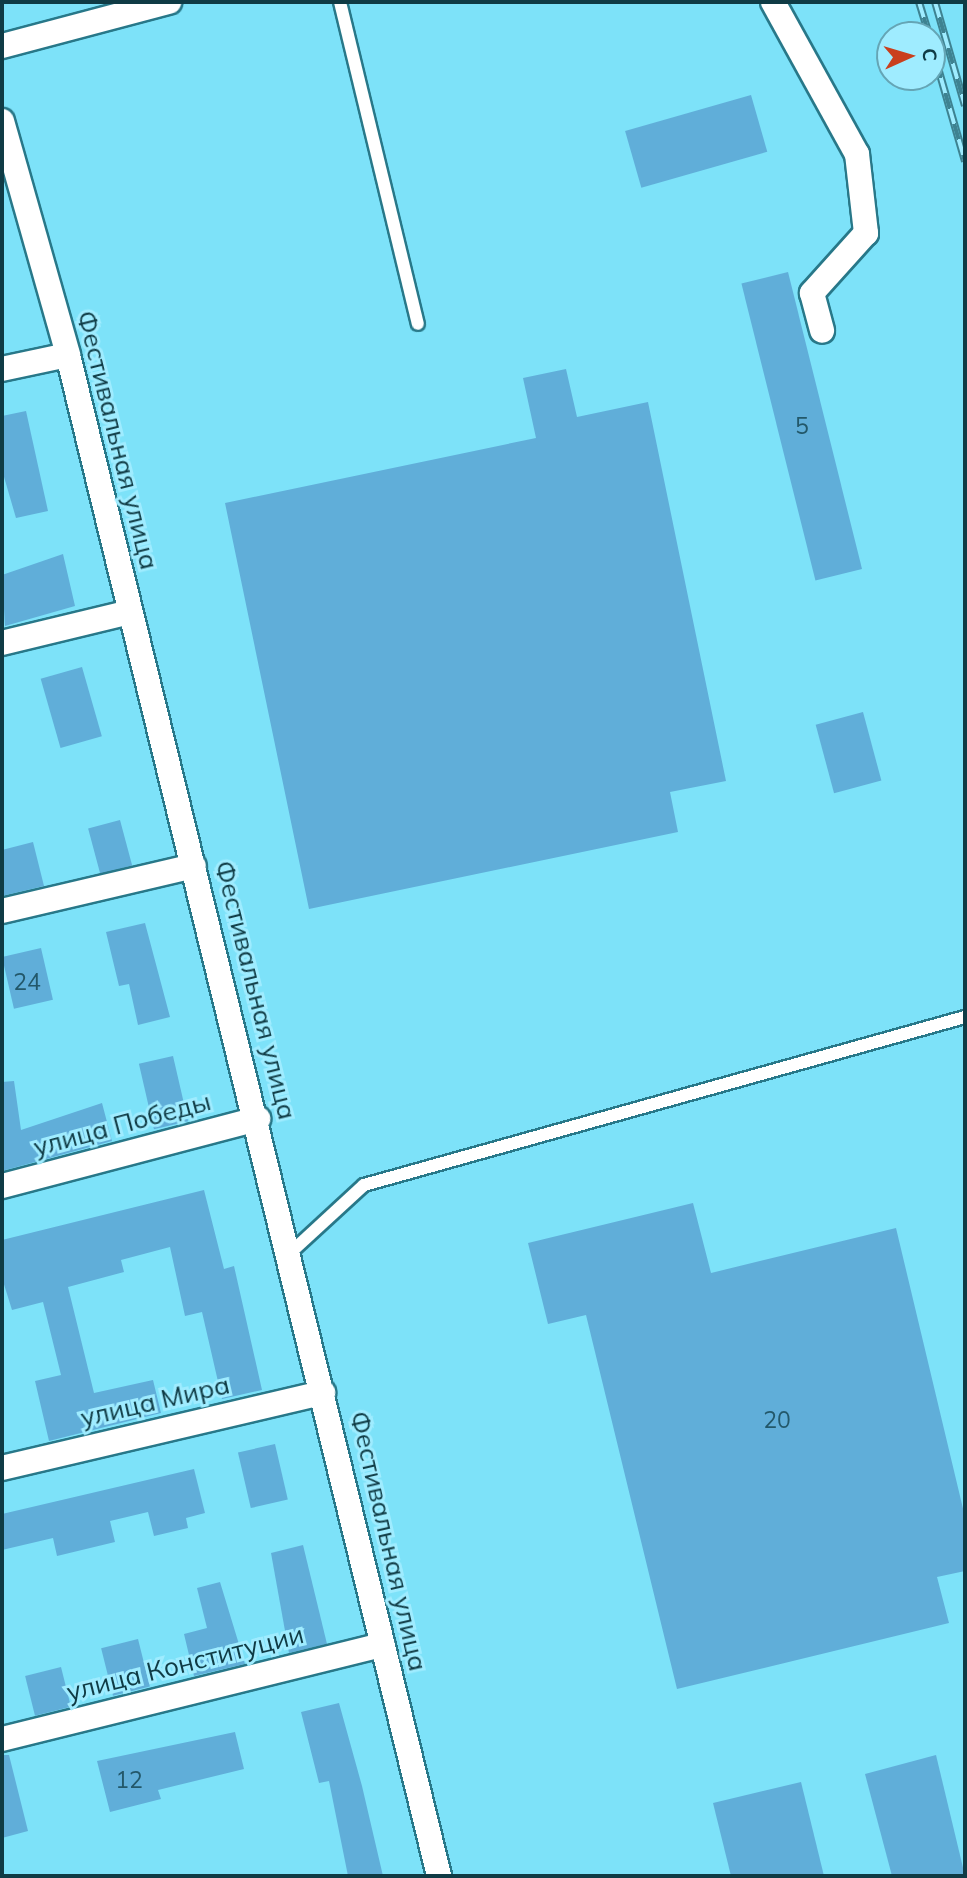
<!DOCTYPE html>
<meta charset="utf-8">
<style>
body{margin:0}
#map{position:relative;width:967px;height:1878px;overflow:hidden;background:#7de2f9;font-family:Mulish,sans-serif}
div>[style]{position:absolute}
.building>*{inset:0;background:#60aed9;transform-origin:0 0}
.roads{filter:drop-shadow(2px 0 #287889) drop-shadow(-2px 0 #287889) drop-shadow(0 2px #287889) drop-shadow(0 -2px #287889)}
.service>*{height:12px;margin:-6px;padding:0 6px;transform-origin:6px;border-radius:6px;background:#fff}
.minor>*{height:24px;margin:-12px;padding:0 12px;transform-origin:12px;border-radius:12px;background:#fff}
.rail>*{height:8px;margin-top:-4px;transform-origin:0;background:repeating-linear-gradient(90deg,#9fecff 0 16px,#3e8291 0 32px);box-sizing:border-box;border-block:2px solid #3e8291}
span{translate:-50% -50%;white-space:nowrap;text-align:center;line-height:1.15;-webkit-text-stroke:6px #9fecff;paint-order:stroke}
.number-label{font-size:23px;color:#23586a}
.number-label span{-webkit-text-stroke-width:0}
.street-label{font-size:26px;color:#0f3b45}
.frame{position:absolute;inset:0;border:4px solid #0f3b45;pointer-events:none}
.north{position:absolute;left:876px;top:21px;width:70px;height:70px;box-sizing:border-box;background:#9fecff;border:2px solid #65a5b5;border-radius:50%;rotate:86deg;font-size:19px;font-weight:700;line-height:28px;text-align:center;color:#0f3b45}
.north::after{content:'';display:block;margin:auto;width:24px;height:32px;background:#c93f1d;clip-path:polygon(50% 0,100% 100%,50% 72%,0 100%)}
</style>
<div id="map">
<div class="building">
<div style="left:751px;top:95px;width:59px;height:131px;rotate:74deg"></div>
<div style="left:788px;top:272px;width:306px;height:48px;rotate:76deg"></div>
<div style="clip-path:polygon(566px 369px,577px 417px,648px 402px,726px 781px,670px 792px,678px 832px,309px 909px,225px 503px,536px 438px,523px 378px)"></div>
<div style="clip-path:polygon(26px 411px,48px 511px,16px 518px,2px 470px,2px 416px)"></div>
<div style="clip-path:polygon(63px 554px,75px 606px,5px 626px,2px 575px)"></div>
<div style="left:82px;top:667px;width:72px;height:43px;rotate:74deg"></div>
<div style="left:863px;top:712px;width:71px;height:49px;rotate:75deg"></div>
<div style="left:120px;top:820px;width:47px;height:33px;rotate:75deg"></div>
<div style="clip-path:polygon(33px 842px,44px 886px,2px 896px,2px 850px)"></div>
<div style="clip-path:polygon(145px 923px,170px 1017px,138px 1025px,129px 984px,119px 986px,106px 932px)"></div>
<div style="left:41px;top:948px;width:53px;height:40px;rotate:77deg"></div>
<div style="left:173px;top:1056px;width:67px;height:35px;rotate:77deg"></div>
<div style="clip-path:polygon(14px 1081px,21px 1130px,102px 1103px,112px 1141px,2px 1171px,2px 1082px)"></div>
<div style="clip-path:polygon(204px 1190px,224px 1269px,234px 1266px,262px 1390px,222px 1399px,202px 1312px,185px 1316px,170px 1247px,121px 1260px,124px 1272px,68px 1287px,94px 1393px,153px 1380px,161px 1413px,49px 1441px,35px 1381px,61px 1375px,43px 1302px,12px 1310px,2px 1278px,2px 1240px)"></div>
<div style="clip-path:polygon(693px 1203px,711px 1273px,896px 1228px,965px 1517px,965px 1571px,937px 1577px,949px 1623px,677px 1689px,586px 1315px,548px 1324px,528px 1243px)"></div>
<div style="left:275px;top:1444px;width:57px;height:38px;rotate:77deg"></div>
<div style="clip-path:polygon(194px 1469px,205px 1513px,186px 1518px,188px 1528px,154px 1536px,148px 1512px,110px 1521px,115px 1542px,57px 1556px,53px 1538px,2px 1550px,2px 1514px)"></div>
<div style="clip-path:polygon(303px 1545px,327px 1644px,289px 1653px,271px 1553px)"></div>
<div style="clip-path:polygon(220px 1582px,245px 1664px,194px 1676px,184px 1634px,207px 1628px,197px 1588px)"></div>
<div style="left:138px;top:1639px;width:49px;height:38px;rotate:76deg"></div>
<div style="left:61px;top:1667px;width:41px;height:37px;rotate:76deg"></div>
<div style="clip-path:polygon(339px 1703px,362px 1786px,383px 1876px,348px 1876px,329px 1781px,319px 1783px,301px 1712px)"></div>
<div style="clip-path:polygon(235px 1732px,244px 1769px,158px 1790px,161px 1799px,110px 1812px,97px 1761px)"></div>
<div style="clip-path:polygon(2px 1755px,9px 1755px,28px 1831px,2px 1838px)"></div>
<div style="clip-path:polygon(936px 1755px,965px 1876px,892px 1876px,865px 1774px)"></div>
<div style="clip-path:polygon(801px 1782px,824px 1876px,731px 1876px,713px 1803px)"></div>
</div>
<div class="roads">
<div class="service">
<div style="left:340px;top:2px;width:331px;rotate:76.4deg"></div>
<div style="left:290px;top:1253px;width:100px;rotate:-42.6deg"></div>
<div style="left:364px;top:1185px;width:624px;rotate:-15.62deg"></div>
</div>
<div class="minor">
<div style="left:773px;top:2px;width:174px;rotate:61.1deg"></div>
<div style="left:857px;top:154px;width:80px;rotate:83.5deg"></div>
<div style="left:866px;top:233px;width:81px;rotate:132deg"></div>
<div style="left:812px;top:293px;width:39px;rotate:75deg"></div>
<div style="left:2px;top:46px;width:173px;rotate:-14.8deg"></div>
<div style="left:2px;top:121px;width:243px;rotate:74.2deg"></div>
<div style="left:68px;top:355px;width:1566px;rotate:76.29deg"></div>
<div style="left:2px;top:369px;width:67px;rotate:-12deg"></div>
<div style="left:2px;top:643px;width:132px;rotate:-13.6deg"></div>
<div style="left:2px;top:911px;width:197px;rotate:-13.2deg"></div>
<div style="left:2px;top:1186px;width:265px;rotate:-14.7deg"></div>
<div style="left:2px;top:1468px;width:330px;rotate:-13.2deg"></div>
<div style="left:2px;top:1739px;width:392px;rotate:-13.9deg"></div>
</div>
</div>
<div class="rail">
<div style="left:919px;top:2px;width:34px;rotate:73deg"></div>
<div style="left:935px;top:2px;width:108px;rotate:73.9deg"></div>
<div style="left:932px;top:47px;width:119px;rotate:73.9deg"></div>
</div>
<div class="number-label">
<span style="left:802px;top:426px">5</span>
<span style="left:27px;top:982px">24</span>
<span style="left:777px;top:1420px">20</span>
<span style="left:129px;top:1780px">12</span>
</div>
<div class="street-label">
<span style="left:118px;top:440px;rotate:76deg">Фестивальная улица</span>
<span style="left:256px;top:990px;rotate:76deg">Фестивальная улица</span>
<span style="left:122px;top:1124px;rotate:-15deg">улица Победы</span>
<span style="left:155px;top:1401px;rotate:-13deg">улица Мира</span>
<span style="left:389px;top:1541px;rotate:77deg">Фестивальная улица</span>
<span style="left:185px;top:1663px;rotate:-14deg">улица Конституции</span>
</div>
<div class="frame"></div>
<div class="north">С</div>
</div>
